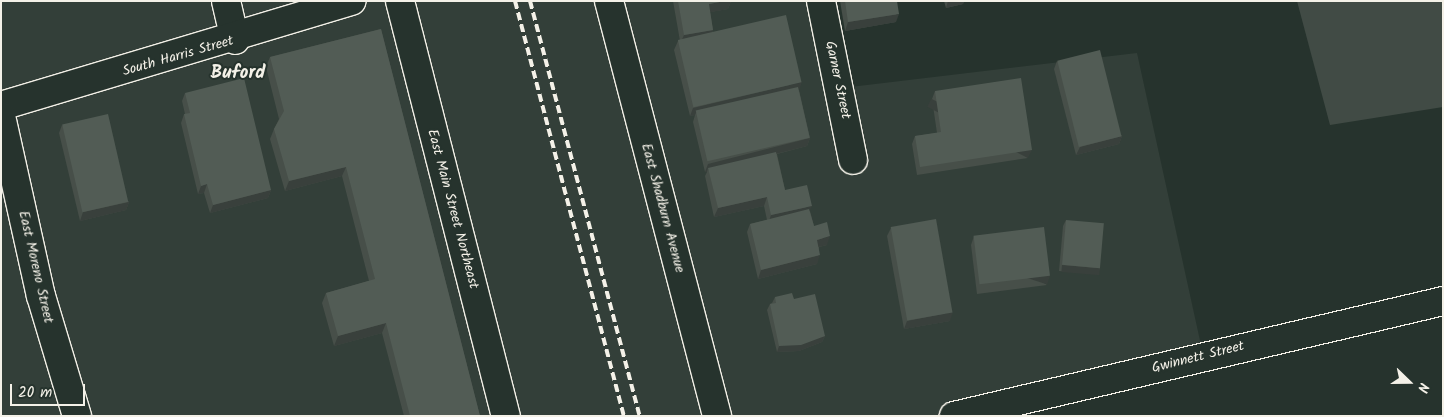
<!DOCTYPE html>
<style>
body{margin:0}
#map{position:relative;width:1444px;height:417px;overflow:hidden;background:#26332d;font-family:Kalam,sans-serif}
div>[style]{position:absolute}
.built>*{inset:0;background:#333f39}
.green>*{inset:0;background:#414b45}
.roads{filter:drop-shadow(1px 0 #f4f1e8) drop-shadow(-1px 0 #f4f1e8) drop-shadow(0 1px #f4f1e8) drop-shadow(0 -1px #f4f1e8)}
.minor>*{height:28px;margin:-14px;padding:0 14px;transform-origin:14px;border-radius:14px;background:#26332d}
.rail>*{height:4px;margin-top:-2px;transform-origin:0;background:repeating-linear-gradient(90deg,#f4f1e8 0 8px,transparent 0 12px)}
.wall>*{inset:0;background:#474f49}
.shaded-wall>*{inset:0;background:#39403c;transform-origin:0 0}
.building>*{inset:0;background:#525c55;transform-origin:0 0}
span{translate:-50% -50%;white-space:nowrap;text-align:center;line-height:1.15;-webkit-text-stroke:4px #26332d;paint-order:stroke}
.street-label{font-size:14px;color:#f4f1e8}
.district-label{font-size:19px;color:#f4f1e8;font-weight:700}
.frame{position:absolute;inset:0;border:2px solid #f4f1e8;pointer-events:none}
.north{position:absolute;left:1384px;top:357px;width:50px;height:50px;-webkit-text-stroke:4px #26332d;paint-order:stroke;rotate:112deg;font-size:14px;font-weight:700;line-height:20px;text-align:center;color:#f4f1e8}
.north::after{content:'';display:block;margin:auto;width:18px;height:22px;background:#f4f1e8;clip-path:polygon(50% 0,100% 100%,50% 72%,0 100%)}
.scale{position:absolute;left:10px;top:384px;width:75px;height:22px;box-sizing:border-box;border:2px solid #f4f1e8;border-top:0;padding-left:6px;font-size:15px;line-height:18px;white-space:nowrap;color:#f4f1e8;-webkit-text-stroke:4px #26332d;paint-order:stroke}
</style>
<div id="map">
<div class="built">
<div style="clip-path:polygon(1px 1px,807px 1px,825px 90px,1137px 53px,1206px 368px,1007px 416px,1px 416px)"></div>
</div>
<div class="green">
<div style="clip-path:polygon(1297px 1px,1443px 1px,1443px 107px,1330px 125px)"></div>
</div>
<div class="roads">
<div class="minor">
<div style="left:226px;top:1px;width:40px;rotate:77deg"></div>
<div style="left:400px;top:1px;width:428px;rotate:75.7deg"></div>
<div style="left:609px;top:1px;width:429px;rotate:75.4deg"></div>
<div style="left:821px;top:1px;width:162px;rotate:78.6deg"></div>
<div style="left:1px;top:106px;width:366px;rotate:-16.7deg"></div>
<div style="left:1px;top:116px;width:184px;rotate:77.5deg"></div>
<div style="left:41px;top:296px;width:125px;rotate:73.3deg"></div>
<div style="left:954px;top:416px;width:502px;rotate:-13.23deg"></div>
</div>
</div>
<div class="rail">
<div style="left:515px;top:1px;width:429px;rotate:75.3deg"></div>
<div style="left:530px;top:1px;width:429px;rotate:75.2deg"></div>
</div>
<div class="wall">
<div style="clip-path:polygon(673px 1px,731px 1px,728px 9px,710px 12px,713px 30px,712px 33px,799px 90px,810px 138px,807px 146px,777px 154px,785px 190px,810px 211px,814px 226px,827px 245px,819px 247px,817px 264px,758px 279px,747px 232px,750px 224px,767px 220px,764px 206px,714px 217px,705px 176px,707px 172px,705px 172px,693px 122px,695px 115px,690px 116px,674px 50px,678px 41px,680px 41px)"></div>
<div style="clip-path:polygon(840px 1px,897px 1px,896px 22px,845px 31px)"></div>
<div style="clip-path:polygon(944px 1px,964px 1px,963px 4px,946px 8px)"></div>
<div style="clip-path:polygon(381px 29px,480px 416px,404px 416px,382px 333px,334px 346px,322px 303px,326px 293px,369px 281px,342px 176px,285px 191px,270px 139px,274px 129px,279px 119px,266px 67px,270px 57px)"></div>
<div style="clip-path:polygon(1057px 61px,1122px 136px,1119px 144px,1076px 155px,1054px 69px)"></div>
<div style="clip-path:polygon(935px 91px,1028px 158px,917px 175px,912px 144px,915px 136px,937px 133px,932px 99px)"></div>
<div style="clip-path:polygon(185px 93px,271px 190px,268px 198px,210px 213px,204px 193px,198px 194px,181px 123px,184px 114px,185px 114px,182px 101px)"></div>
<div style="clip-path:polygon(62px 125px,129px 202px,126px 210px,80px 221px,59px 133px)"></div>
<div style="clip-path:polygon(1066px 220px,1100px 268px,1098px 274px,1059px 271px,1063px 226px)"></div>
<div style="clip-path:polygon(891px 228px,950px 321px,904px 329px,887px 236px)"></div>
<div style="clip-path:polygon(974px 236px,1047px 285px,977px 294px,971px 245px)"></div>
<div style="clip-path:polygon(775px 297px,794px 299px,825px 336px,822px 342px,799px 351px,777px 352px,767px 310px,770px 304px,772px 303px)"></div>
</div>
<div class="shaded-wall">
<div style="clip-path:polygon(725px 1px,731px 1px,728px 9px,706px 13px,709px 4px)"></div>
<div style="clip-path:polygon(948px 1px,964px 1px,963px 4px,946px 8px)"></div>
<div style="clip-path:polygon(899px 14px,896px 22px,845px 31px,848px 22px)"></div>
<div style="clip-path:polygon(713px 30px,710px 38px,680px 44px,684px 35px)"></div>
<div style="clip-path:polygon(802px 82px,799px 90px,696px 113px,695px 115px,690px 116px,693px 108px)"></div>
<div style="clip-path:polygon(1122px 136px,1119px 144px,1076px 155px,1080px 147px)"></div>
<div style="clip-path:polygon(810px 138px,807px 146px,709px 171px,708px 168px,707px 172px,705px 172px,708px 164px)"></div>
<div style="left:1032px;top:150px;width:9px;height:113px;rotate:117deg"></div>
<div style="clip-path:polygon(346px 167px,342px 176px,285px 191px,289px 181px)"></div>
<div style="clip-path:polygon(207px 184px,204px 193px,198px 194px,201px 186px)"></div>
<div style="clip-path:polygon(271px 190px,268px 198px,210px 213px,213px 205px)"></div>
<div style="clip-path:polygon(767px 197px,764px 206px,714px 217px,718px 208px)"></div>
<div style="clip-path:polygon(129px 202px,126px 210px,80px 221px,83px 212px)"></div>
<div style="clip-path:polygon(812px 206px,808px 214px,768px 224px,771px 215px)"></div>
<div style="clip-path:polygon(830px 236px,827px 245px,814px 248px,817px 240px)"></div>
<div style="clip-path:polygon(820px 255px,817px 264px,758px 279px,761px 270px)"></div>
<div style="left:1062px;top:265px;width:38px;height:7px;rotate:5deg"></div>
<div style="left:1050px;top:276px;width:9px;height:71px;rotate:108deg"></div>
<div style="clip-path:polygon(953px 312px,950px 321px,904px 329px,907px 321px)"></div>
<div style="clip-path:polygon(386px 323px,382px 333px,334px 346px,338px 336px)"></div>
<div style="clip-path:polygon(825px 336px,822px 342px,799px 351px,777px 352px,779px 346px)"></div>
</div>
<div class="building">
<div style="clip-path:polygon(678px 1px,725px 1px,709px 4px,713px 30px,684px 35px)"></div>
<div style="clip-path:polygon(845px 1px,897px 1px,899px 14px,848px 22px)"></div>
<div style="left:786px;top:15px;width:69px;height:111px;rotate:77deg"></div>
<div style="clip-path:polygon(381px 29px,480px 416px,410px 416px,386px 323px,338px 336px,326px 293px,375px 279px,346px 167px,289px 181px,274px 129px,284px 111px,270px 57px)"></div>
<div style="left:1100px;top:50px;width:89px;height:44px;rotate:76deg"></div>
<div style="clip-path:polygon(244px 78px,271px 190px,213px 205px,207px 184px,201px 186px,184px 114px,190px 113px,185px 93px)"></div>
<div style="clip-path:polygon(1021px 78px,1032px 150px,920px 167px,915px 136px,941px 132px,935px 91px)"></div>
<div style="left:798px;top:87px;width:52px;height:105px;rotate:77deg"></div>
<div style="left:108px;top:114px;width:90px;height:47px;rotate:77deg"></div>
<div style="clip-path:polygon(776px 152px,785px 190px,807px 185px,812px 206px,771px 215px,767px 197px,718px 208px,708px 168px)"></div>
<div style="clip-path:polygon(809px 209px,814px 226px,827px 222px,830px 236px,817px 240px,820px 255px,761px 270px,750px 224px)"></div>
<div style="left:936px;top:219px;width:95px;height:46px;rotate:80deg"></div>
<div style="left:1066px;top:220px;width:38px;height:45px;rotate:5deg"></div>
<div style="left:1044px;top:227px;width:49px;height:71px;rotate:83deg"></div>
<div style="clip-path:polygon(792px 293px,794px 299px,815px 294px,825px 336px,801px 345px,779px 346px,770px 304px,776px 303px,775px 297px)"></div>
</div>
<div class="street-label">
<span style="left:178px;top:56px;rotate:-16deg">South Harris Street</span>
<span style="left:838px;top:80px;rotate:78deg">Garner Street</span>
<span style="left:663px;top:208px;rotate:75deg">East Shadburn Avenue</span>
<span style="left:453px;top:209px;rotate:75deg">East Main Street Northeast</span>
<span style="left:36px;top:267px;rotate:77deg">East Moreno Street</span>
<span style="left:1198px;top:357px;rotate:-14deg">Gwinnett Street</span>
</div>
<div class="district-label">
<span style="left:238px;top:74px">Buford</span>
</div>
<div class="frame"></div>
<div class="north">N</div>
<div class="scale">20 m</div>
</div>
